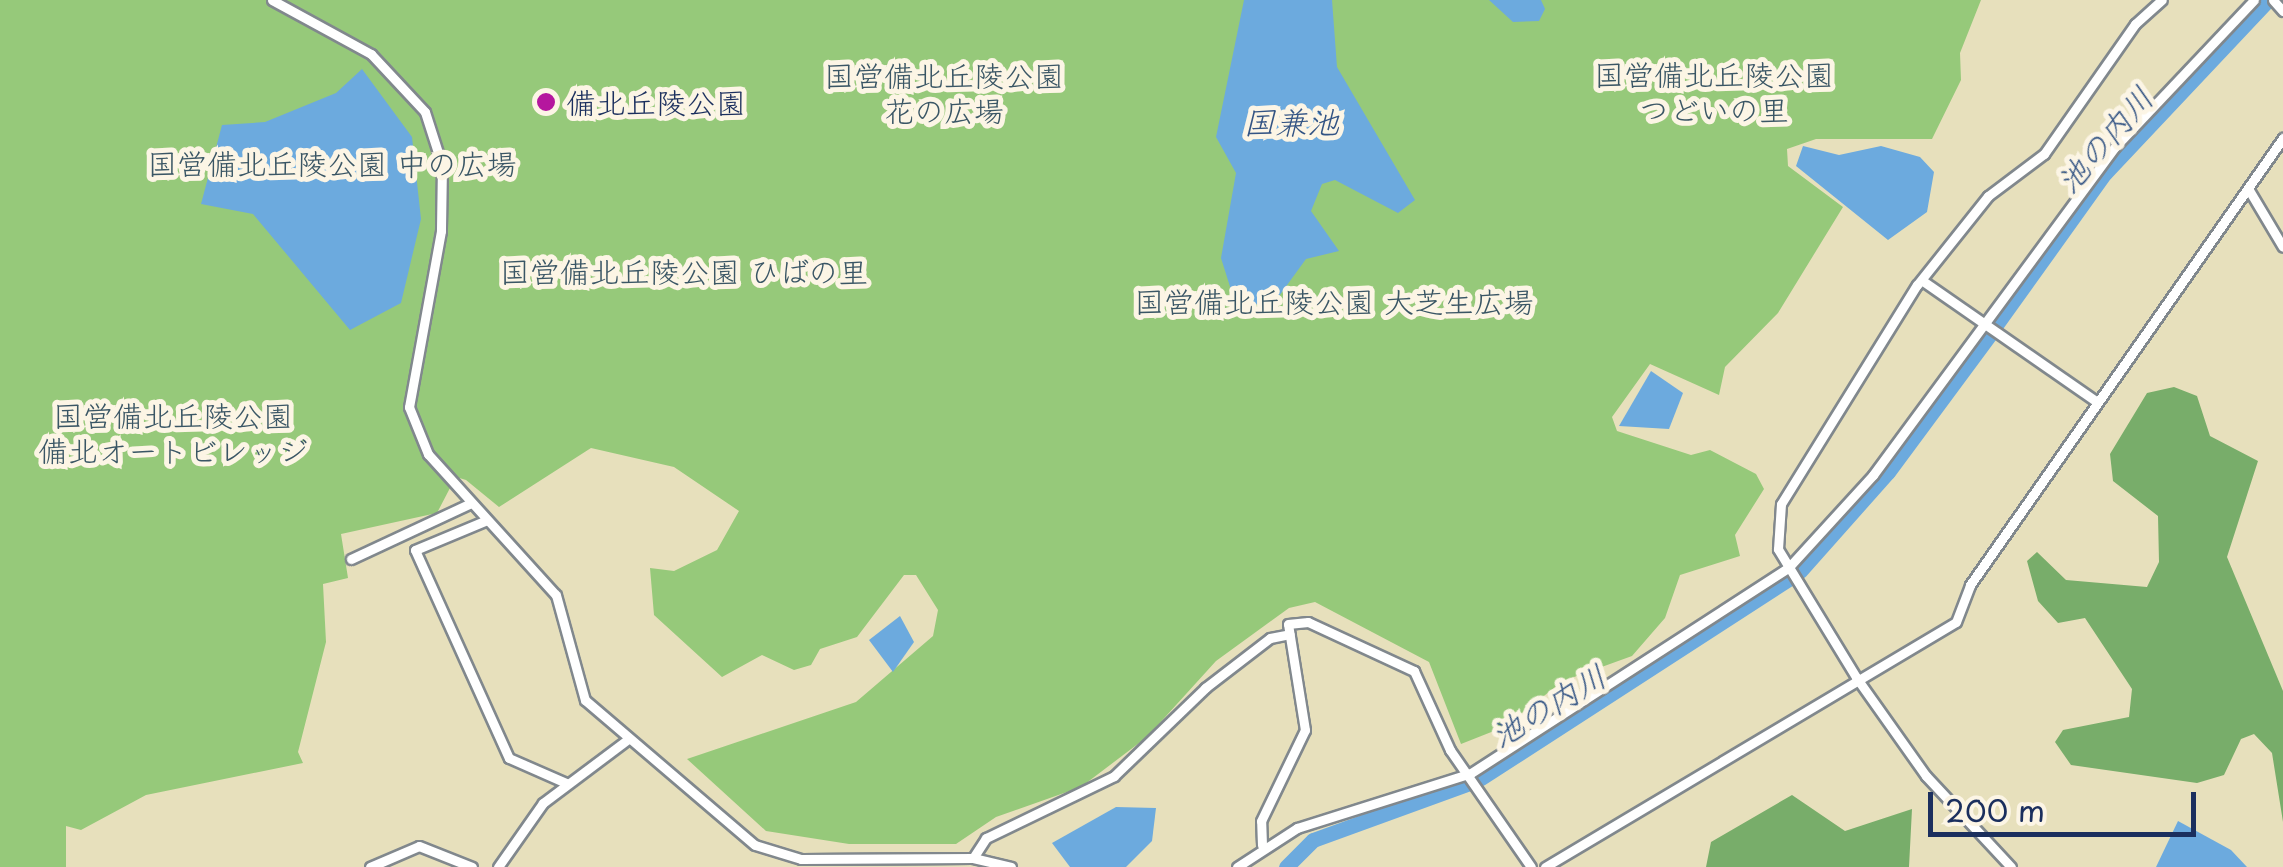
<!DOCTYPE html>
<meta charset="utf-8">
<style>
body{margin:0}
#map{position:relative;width:2283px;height:867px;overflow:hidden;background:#e7e0bc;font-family:"Playpen Sans","Klee One",sans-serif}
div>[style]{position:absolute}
.green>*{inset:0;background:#96c97a}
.forest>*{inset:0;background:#78ad6a}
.water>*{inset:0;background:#6caade}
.river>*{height:15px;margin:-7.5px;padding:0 7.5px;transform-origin:7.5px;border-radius:7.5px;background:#6caade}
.roads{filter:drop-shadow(2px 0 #81888d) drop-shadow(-2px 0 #81888d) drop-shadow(0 2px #81888d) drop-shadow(0 -2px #81888d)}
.minor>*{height:9px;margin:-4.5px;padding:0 4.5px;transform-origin:4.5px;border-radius:4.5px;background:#fff}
.dots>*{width:28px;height:28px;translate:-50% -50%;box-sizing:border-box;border:5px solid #fcf5e5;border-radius:50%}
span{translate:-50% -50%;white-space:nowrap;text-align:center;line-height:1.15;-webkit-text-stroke:10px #fcf5e5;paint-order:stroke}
.park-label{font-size:30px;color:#3a5665}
.poi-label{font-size:30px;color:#1b2f5e}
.left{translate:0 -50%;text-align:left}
.water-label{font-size:32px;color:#335484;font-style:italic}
.scale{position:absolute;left:1928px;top:792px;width:268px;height:45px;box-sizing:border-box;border:5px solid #1b2f5e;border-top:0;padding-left:12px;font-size:30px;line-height:35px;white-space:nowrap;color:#1b2f5e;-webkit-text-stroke:8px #fcf5e5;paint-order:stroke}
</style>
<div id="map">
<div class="green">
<div style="clip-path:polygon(0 0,1981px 0,1960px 53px,1961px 80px,1932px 139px,1816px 139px,1787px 149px,1788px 166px,1843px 207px,1778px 313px,1725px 367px,1719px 395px,1650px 364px,1612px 417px,1617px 431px,1691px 455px,1710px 450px,1756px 474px,1764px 489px,1735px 535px,1740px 556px,1680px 575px,1665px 618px,1632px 656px,1563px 681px,1504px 727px,1461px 744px,1429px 662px,1315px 602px,1289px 608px,1216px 661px,1147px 737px,1081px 787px,996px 817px,956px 844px,849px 844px,766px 831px,687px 759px,856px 702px,933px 636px,938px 610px,916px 575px,904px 575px,857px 637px,820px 649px,811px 665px,794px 670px,762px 655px,722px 677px,654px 615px,650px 568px,674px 571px,717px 550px,739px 511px,674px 467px,591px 448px,499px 507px,466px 480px,436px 471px,450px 488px,437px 513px,341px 534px,348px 578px,323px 584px,326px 642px,298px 752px,303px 763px,146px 795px,81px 830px,66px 826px,66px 867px,0 867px)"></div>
</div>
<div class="forest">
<div style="clip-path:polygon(2174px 387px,2197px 396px,2210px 436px,2258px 461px,2227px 557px,2283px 691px,2283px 822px,2272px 753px,2254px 734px,2241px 739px,2224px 775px,2197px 783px,2071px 765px,2055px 742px,2063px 730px,2129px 717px,2132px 689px,2085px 618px,2058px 623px,2038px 601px,2027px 561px,2037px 552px,2066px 580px,2147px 587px,2159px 562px,2158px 516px,2113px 481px,2110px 454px,2147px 393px)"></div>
<div style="clip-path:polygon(1792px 795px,1845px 831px,1912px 809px,1909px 867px,1706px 867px,1711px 842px)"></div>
</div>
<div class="water">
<div style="clip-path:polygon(1244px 0,1332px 0,1337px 67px,1415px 200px,1398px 213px,1335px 180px,1322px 184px,1311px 211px,1339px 251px,1306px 259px,1269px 310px,1232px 293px,1221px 258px,1236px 173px,1216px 137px)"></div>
<div style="clip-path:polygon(1489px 0,1541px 0,1545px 9px,1539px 21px,1513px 22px)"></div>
<div style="clip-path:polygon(362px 69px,412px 137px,421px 219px,401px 303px,350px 330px,253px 214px,201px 204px,222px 125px,265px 122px,336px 93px)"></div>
<div style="clip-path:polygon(1803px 146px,1839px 155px,1881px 146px,1920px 157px,1934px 172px,1927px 212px,1888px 240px,1796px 166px)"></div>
<div style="clip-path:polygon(1651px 371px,1683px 393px,1669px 429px,1619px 426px)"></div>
<div style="clip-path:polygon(900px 616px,914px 642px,893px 672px,869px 640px)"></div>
<div style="clip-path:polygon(1116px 807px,1156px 808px,1152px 841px,1126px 867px,1070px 867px,1052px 843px)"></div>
<div style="clip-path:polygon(2178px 821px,2231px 850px,2247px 867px,2156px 867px)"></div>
</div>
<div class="river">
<div style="left:1996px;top:325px;width:187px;rotate:-54.4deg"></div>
<div style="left:2105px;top:173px;width:238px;rotate:-46.7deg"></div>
<div style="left:1800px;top:571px;width:132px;rotate:-48.4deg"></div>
<div style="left:1888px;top:472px;width:172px;rotate:-53.5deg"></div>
<div style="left:1481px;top:778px;width:370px;rotate:-32.9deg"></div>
<div style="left:1286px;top:867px;width:38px;rotate:-45deg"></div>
<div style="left:1313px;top:840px;width:169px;rotate:-20deg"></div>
</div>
<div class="roads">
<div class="minor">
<div style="left:272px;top:0;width:113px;rotate:28.6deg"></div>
<div style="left:371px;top:54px;width:79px;rotate:47deg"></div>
<div style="left:425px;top:112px;width:56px;rotate:72.2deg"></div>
<div style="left:442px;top:165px;width:66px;rotate:90.9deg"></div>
<div style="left:441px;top:231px;width:179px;rotate:100.3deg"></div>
<div style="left:409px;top:407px;width:51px;rotate:68deg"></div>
<div style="left:428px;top:454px;width:190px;rotate:47.8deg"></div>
<div style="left:556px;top:595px;width:109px;rotate:74.6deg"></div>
<div style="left:585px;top:700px;width:223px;rotate:40.5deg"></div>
<div style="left:755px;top:845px;width:48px;rotate:16.9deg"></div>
<div style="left:801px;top:859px;width:172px;rotate:-0.3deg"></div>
<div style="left:973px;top:858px;width:39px;rotate:13deg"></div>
<div style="left:2273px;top:0;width:15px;rotate:48deg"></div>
<div style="left:2249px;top:190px;width:66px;rotate:59.2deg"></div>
<div style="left:1923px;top:281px;width:212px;rotate:34.8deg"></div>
<div style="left:487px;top:520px;width:78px;rotate:157.4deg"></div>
<div style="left:415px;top:550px;width:228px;rotate:65.7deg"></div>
<div style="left:509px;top:758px;width:62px;rotate:23.7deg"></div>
<div style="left:351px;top:559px;width:130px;rotate:-25deg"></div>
<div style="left:1262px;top:845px;width:24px;rotate:-92deg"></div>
<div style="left:1261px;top:821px;width:101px;rotate:-64.2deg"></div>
<div style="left:1305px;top:730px;width:107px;rotate:-99.1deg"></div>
<div style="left:1288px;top:624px;width:20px;rotate:-6deg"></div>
<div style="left:1308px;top:622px;width:117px;rotate:24.8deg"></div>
<div style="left:1414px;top:671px;width:87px;rotate:65.5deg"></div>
<div style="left:1450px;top:750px;width:142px;rotate:55.3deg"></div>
<div style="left:973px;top:858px;width:24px;rotate:-57deg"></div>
<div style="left:986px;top:838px;width:142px;rotate:-25.8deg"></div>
<div style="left:1114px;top:776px;width:127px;rotate:-44deg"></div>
<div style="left:1205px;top:688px;width:82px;rotate:-37.6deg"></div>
<div style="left:1270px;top:638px;width:20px;rotate:-11deg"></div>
<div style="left:370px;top:867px;width:53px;rotate:-23.2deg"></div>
<div style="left:419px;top:846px;width:57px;rotate:21.6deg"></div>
<div style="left:498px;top:867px;width:78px;rotate:-54.9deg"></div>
<div style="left:543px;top:803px;width:105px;rotate:-36.9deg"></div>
<div style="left:1237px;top:867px;width:72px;rotate:-33deg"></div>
<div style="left:1297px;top:828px;width:182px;rotate:-17.5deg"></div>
<div style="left:1471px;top:773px;width:379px;rotate:-32.9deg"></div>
<div style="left:1789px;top:567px;width:125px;rotate:-47.6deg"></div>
<div style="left:1873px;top:475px;width:408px;rotate:-53.6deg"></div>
<div style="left:2115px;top:147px;width:202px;rotate:-46.6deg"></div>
<div style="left:1545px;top:867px;width:478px;rotate:-30.8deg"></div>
<div style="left:1956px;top:622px;width:40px;rotate:-69deg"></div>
<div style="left:1970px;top:585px;width:546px;rotate:-55deg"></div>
<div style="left:2011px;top:867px;width:125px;rotate:-133deg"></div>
<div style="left:1926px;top:776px;width:121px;rotate:-125.3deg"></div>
<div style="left:1856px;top:677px;width:150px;rotate:-121.4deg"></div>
<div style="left:1778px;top:549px;width:45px;rotate:-86.2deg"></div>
<div style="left:1781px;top:504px;width:258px;rotate:-58.2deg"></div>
<div style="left:1917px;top:285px;width:114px;rotate:-51.4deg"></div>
<div style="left:1988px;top:196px;width:70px;rotate:-36.9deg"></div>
<div style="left:2044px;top:154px;width:159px;rotate:-55deg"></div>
<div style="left:2135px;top:24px;width:36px;rotate:-42deg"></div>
</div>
</div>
<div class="dots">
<div style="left:546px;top:102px;background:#b5179e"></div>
</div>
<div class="park-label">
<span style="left:1714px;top:91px">国営備北丘陵公園<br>つどいの里</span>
<span style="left:944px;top:92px">国営備北丘陵公園<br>花の広場</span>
<span style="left:332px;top:163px">国営備北丘陵公園 中の広場</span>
<span style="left:684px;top:271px">国営備北丘陵公園 ひばの里</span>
<span style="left:1334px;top:301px">国営備北丘陵公園 大芝生広場</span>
<span style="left:173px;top:432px">国営備北丘陵公園<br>備北オートビレッジ</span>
</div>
<div class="poi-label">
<span class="left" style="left:566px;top:102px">備北丘陵公園</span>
</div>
<div class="water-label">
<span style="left:1291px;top:121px">国兼池</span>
<span style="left:2104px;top:139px;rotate:-49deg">池の内川</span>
<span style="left:1548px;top:705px;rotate:-31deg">池の内川</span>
</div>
<div class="scale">200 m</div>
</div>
